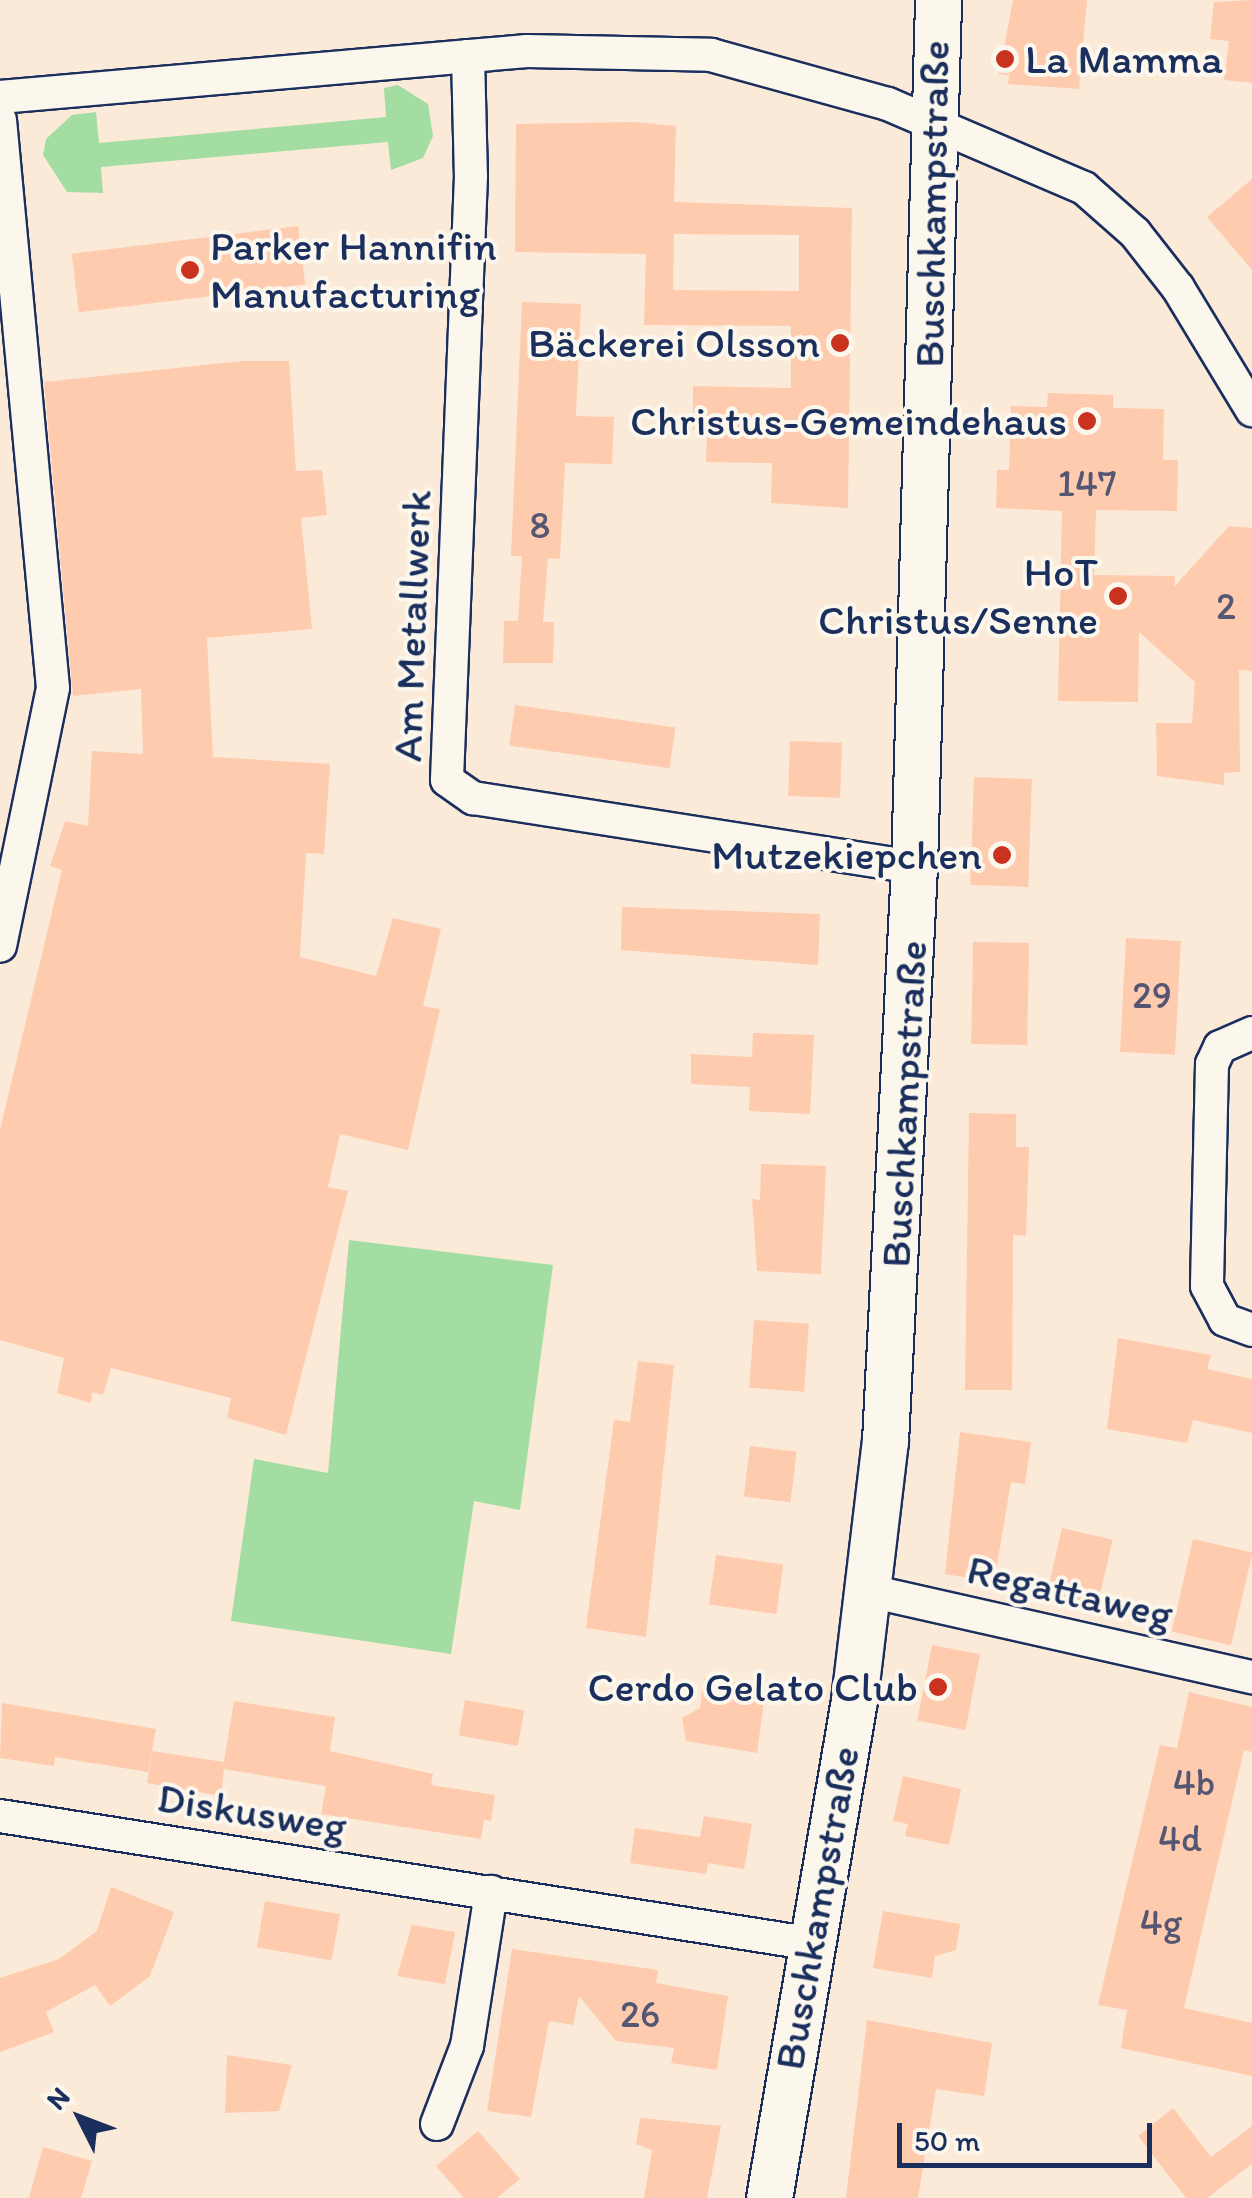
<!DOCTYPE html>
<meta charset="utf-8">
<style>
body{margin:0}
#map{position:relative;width:1252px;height:2198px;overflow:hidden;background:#fcead9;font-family:Itim,sans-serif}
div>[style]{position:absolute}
.green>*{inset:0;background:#a3dda2}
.building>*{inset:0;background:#fecbae;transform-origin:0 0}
.roads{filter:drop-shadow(2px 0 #1b2f5e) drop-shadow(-2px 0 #1b2f5e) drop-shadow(0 2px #1b2f5e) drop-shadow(0 -2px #1b2f5e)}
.minor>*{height:32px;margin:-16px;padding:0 16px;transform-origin:16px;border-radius:16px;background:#fbf7ec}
.secondary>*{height:45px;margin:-22.5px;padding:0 22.5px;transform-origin:22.5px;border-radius:22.5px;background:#fbf7ec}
.dots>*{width:28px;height:28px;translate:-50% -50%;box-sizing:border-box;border:5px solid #fbf7ec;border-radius:50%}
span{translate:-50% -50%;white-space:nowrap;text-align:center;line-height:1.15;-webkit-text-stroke:8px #fbf7ec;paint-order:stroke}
.number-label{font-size:38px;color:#545672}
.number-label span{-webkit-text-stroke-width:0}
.poi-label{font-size:42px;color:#1b2f5e}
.left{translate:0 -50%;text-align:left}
.right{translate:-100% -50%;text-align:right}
.street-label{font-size:42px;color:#1b2f5e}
.north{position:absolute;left:30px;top:2068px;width:100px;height:100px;-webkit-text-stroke:8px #fbf7ec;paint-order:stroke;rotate:312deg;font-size:28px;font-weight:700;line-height:40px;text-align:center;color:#1b2f5e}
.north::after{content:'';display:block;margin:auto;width:35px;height:45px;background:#1b2f5e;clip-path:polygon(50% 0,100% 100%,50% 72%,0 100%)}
.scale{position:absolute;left:897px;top:2123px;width:255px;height:45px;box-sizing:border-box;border:5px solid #1b2f5e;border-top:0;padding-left:12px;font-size:30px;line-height:35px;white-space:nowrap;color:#1b2f5e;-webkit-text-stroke:8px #fbf7ec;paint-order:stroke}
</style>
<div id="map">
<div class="green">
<div style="clip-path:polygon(398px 85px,428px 104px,433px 136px,423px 158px,391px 170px,388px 142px,101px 167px,103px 193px,67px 192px,43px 155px,46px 139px,72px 115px,96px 112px,99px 143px,288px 126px,386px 117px,384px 88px)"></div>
<div style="clip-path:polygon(349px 1240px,553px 1265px,520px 1510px,474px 1501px,451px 1654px,231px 1621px,254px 1459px,328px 1473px)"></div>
</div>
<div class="building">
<div style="clip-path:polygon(1013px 0,1087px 0,1079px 89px,1008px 84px,1009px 75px,999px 74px)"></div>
<div style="clip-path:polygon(1252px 0,1252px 83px,1224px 80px,1229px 41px,1210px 39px,1214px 2px)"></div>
<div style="clip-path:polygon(evenodd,635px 122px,676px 126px,674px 202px,852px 208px,848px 508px,771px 503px,772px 463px,706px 462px,707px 430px,693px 429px,693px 386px,791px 388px,791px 326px,644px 325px,646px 254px,515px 252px,516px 124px,635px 122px,674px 234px,799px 235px,799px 291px,673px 290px,674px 234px)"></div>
<div style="clip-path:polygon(1252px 179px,1252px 270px,1207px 217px)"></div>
<div style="left:298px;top:226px;width:59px;height:228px;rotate:83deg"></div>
<div style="clip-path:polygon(522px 302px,581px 304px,576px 416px,614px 417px,612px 464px,565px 463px,560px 559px,548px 558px,543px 622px,554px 622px,553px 663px,503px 663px,504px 621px,518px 621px,522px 556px,511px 556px)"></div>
<div style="clip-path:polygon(242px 361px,289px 361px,296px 471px,322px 470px,327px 515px,301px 518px,312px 629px,207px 638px,213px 757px,330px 764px,324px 854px,306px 853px,300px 957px,376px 976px,393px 918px,441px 929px,423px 1006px,440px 1009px,408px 1150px,340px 1134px,328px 1187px,348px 1191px,286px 1435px,227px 1418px,231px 1398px,111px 1368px,103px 1395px,92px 1392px,91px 1403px,57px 1393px,64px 1358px,0 1340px,0 1130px,62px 870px,50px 866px,65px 821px,88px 826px,92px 751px,143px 754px,141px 689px,73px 696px,44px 382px)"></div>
<div style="clip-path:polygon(1048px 393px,1113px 395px,1113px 408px,1164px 409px,1163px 460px,1178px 460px,1177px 511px,1096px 510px,1094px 575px,1175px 576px,1174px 587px,1229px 526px,1252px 528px,1252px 671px,1239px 670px,1240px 772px,1224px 773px,1224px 785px,1157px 776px,1156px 723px,1192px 723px,1195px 682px,1139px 632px,1138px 702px,1058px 701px,1062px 511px,996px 508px,997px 470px,1009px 470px,1011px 406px,1047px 407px)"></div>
<div style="left:515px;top:705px;width:162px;height:41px;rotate:8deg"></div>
<div style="left:790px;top:741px;width:52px;height:55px;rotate:2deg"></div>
<div style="left:974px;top:777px;width:58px;height:108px;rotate:2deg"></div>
<div style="clip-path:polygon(622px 907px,820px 914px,818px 965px,621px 950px)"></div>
<div style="left:1126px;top:938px;width:55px;height:114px;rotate:3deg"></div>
<div style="left:973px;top:942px;width:56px;height:102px;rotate:1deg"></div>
<div style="clip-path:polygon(753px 1033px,814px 1035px,810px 1114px,749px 1111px,750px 1087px,691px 1084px,691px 1054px,752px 1057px)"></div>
<div style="clip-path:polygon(969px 1113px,1016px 1114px,1016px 1147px,1029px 1147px,1026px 1236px,1013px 1235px,1012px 1390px,965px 1390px)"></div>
<div style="clip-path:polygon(761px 1164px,826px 1166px,821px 1274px,757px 1271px,752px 1199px,760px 1200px)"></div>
<div style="left:754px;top:1320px;width:55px;height:68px;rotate:4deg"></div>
<div style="clip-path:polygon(1118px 1338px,1211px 1355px,1207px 1369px,1252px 1379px,1252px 1433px,1193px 1420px,1187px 1443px,1107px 1429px)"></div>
<div style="clip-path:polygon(638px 1361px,674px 1365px,646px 1637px,586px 1628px,614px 1420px,630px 1422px)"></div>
<div style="clip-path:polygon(960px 1432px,1031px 1442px,1025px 1484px,1011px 1482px,994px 1582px,945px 1574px)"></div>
<div style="left:750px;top:1446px;width:47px;height:51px;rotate:7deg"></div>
<div style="left:1062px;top:1528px;width:52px;height:68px;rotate:13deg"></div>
<div style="left:1193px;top:1539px;width:61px;height:95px;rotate:13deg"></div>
<div style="left:716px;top:1555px;width:68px;height:50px;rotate:8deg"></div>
<div style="left:932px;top:1645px;width:49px;height:77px;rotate:11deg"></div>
<div style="clip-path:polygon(704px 1678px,766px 1686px,757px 1753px,686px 1741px,682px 1718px,700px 1708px)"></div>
<div style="clip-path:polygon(1189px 1692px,1252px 1707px,1252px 1752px,1244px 1750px,1184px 2008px,1252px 2023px,1252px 2076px,1121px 2048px,1127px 2010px,1098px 2005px,1160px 1745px,1177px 1748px)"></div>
<div style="left:465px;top:1700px;width:60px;height:36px;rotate:10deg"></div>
<div style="clip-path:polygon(234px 1701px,335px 1717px,330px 1751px,433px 1774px,431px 1785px,495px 1795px,491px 1821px,484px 1820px,481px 1839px,321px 1814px,326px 1786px,224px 1769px,221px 1796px,147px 1783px,152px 1751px,224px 1762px)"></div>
<div style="clip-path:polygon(2px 1703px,156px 1729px,148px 1772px,55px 1757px,54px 1766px,0 1758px)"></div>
<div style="clip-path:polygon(903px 1776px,961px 1789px,949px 1845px,905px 1836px,908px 1824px,893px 1821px)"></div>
<div style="clip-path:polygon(704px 1816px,752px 1824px,744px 1869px,708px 1863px,706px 1874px,630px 1863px,635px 1828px,700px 1837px)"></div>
<div style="clip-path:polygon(111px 1887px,174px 1912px,150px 1976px,110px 2006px,95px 1985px,46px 2012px,54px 2032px,0 2052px,0 1978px,59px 1959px,97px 1931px)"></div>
<div style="left:265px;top:1901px;width:76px;height:47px;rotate:10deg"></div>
<div style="clip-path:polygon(883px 1911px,960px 1924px,956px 1950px,935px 1956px,932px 1978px,873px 1968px)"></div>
<div style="clip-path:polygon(412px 1925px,455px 1932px,445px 1984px,397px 1976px)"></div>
<div style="clip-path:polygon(512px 1949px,658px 1970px,656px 1983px,728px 1996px,717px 2070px,671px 2063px,674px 2048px,616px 2041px,579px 1996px,573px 2025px,549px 2021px,531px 2117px,487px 2111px)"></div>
<div style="clip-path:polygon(867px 2020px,992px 2043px,984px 2096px,936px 2089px,918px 2198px,846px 2198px)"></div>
<div style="clip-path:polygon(227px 2055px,292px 2065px,279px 2111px,225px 2113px)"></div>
<div style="clip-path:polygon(1173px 2108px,1211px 2157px,1252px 2126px,1252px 2164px,1207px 2198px,1186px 2198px,1138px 2136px)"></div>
<div style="clip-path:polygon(640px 2118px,721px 2126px,707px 2198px,644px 2198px,652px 2150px,636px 2144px)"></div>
<div style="clip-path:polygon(478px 2131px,520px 2179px,497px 2198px,464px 2198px,436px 2166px)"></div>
<div style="clip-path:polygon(43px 2147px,92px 2161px,81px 2198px,29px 2198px)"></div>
</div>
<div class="roads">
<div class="minor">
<div style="left:468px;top:56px;width:120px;rotate:88.6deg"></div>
<div style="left:471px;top:176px;width:604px;rotate:92.28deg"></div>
<div style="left:447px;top:780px;width:32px;rotate:35deg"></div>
<div style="left:473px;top:798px;width:446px;rotate:8.9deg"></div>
<div style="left:0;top:97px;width:529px;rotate:-4.99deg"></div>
<div style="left:527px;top:51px;width:184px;rotate:1.2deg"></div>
<div style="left:711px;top:55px;width:184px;rotate:15.5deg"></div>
<div style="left:888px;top:104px;width:213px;rotate:23.2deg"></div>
<div style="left:1084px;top:188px;width:68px;rotate:41.4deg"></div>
<div style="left:1135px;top:233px;width:70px;rotate:52deg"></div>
<div style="left:1178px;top:288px;width:143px;rotate:58.8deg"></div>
<div style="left:0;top:120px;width:570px;rotate:84.67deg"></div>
<div style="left:53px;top:688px;width:263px;rotate:101.6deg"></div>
<div style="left:1252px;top:1033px;width:35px;rotate:156deg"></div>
<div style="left:1220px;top:1047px;width:19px;rotate:115deg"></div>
<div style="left:1212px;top:1064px;width:222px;rotate:91.3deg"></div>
<div style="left:1207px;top:1286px;width:38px;rotate:62deg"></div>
<div style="left:1225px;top:1320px;width:29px;rotate:20deg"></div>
<div style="left:869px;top:1591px;width:393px;rotate:12.7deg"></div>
<div style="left:0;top:1816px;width:817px;rotate:8.94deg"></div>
<div style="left:437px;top:2124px;width:84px;rotate:-69deg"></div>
<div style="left:467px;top:2046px;width:156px;rotate:-81.1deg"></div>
</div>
<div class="secondary">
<div style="left:769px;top:2198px;width:505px;rotate:-80.31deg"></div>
<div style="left:854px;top:1700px;width:261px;rotate:-83.2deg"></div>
<div style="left:885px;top:1441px;width:575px;rotate:-87.11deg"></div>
<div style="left:914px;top:867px;width:867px;rotate:-88.41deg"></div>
</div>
</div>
<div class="dots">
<div style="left:1005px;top:59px;background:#c8321e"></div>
<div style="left:190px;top:270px;background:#c8321e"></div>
<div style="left:840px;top:343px;background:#c8321e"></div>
<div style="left:1087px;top:421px;background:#c8321e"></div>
<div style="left:1118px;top:596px;background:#c8321e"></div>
<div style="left:1002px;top:855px;background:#c8321e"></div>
<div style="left:938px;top:1687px;background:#c8321e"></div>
</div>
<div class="number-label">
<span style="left:1087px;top:484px">147</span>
<span style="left:540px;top:526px">8</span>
<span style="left:1226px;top:607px">2</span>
<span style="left:1152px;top:996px">29</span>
<span style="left:1194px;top:1783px">4b</span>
<span style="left:1180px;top:1839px">4d</span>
<span style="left:1161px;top:1923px">4g</span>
<span style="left:640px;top:2015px">26</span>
</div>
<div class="poi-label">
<span class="left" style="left:1025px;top:59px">La Mamma</span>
<span class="left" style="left:210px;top:270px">Parker Hannifin<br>Manufacturing</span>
<span class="right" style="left:820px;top:343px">Bäckerei Olsson</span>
<span class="right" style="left:1067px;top:421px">Christus-Gemeindehaus</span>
<span class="right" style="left:1098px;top:596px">HoT<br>Christus/Senne</span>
<span class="right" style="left:982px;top:855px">Mutzekiepchen</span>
<span class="right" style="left:918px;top:1687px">Cerdo Gelato Club</span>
</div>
<div class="street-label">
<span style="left:932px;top:204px;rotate:-89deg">Buschkampstraße</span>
<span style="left:412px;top:626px;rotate:-88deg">Am Metallwerk</span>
<span style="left:904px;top:1104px;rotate:-87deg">Buschkampstraße</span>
<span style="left:1070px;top:1592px;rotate:13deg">Regattaweg</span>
<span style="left:252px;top:1812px;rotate:9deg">Diskusweg</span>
<span style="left:817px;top:1908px;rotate:-80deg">Buschkampstraße</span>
</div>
<div class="north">N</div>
<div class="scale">50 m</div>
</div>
